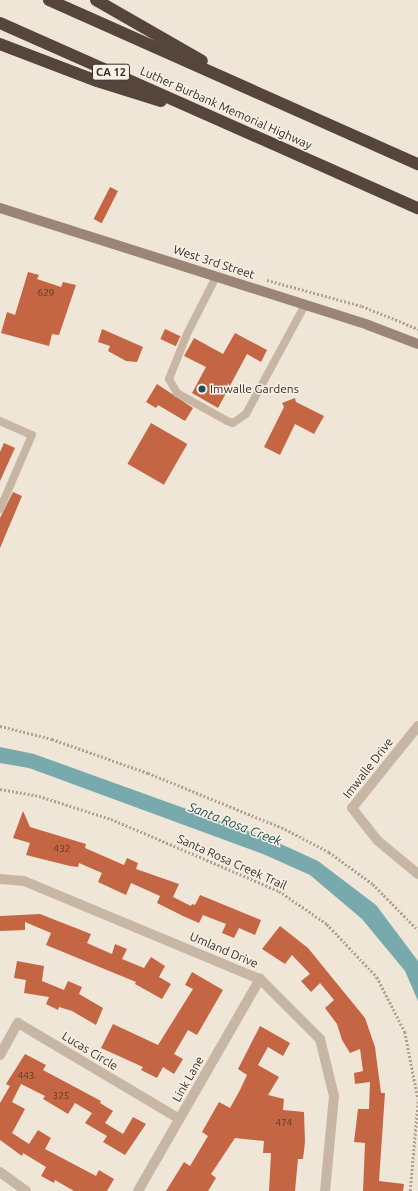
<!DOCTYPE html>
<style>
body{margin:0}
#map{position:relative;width:418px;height:1191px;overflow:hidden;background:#f0e6d8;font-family:Ubuntu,sans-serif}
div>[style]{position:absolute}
.water>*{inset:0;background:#78a9ad}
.building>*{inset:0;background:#c46643;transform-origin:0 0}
.path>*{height:2.5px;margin-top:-1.25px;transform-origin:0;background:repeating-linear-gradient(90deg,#b4a08f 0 2px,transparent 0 4px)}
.lane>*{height:8px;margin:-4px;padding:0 4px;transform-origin:4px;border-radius:4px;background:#c8b6a5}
.street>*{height:10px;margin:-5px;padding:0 5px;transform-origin:5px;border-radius:5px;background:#c8b6a5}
.secondary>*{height:10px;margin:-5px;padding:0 5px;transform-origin:5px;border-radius:5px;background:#9b8576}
.highway>*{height:12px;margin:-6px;padding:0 6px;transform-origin:6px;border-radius:6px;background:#55453d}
.dots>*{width:11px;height:11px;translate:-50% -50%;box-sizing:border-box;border:2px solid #f8f0e4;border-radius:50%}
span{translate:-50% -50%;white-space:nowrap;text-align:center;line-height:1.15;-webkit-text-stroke:3px #f8f0e4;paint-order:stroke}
.number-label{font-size:10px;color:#583a2d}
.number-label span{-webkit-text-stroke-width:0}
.shield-label span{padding:1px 3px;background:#f8f0e4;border:1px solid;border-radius:3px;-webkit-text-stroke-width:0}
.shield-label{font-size:11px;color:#342b26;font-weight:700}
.street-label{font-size:12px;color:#342b26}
.poi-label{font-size:12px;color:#342b26}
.left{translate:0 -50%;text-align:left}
.water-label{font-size:13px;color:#1d4f54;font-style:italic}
</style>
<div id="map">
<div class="water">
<div style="clip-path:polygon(0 747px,34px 754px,270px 839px,318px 861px,376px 905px,418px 961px,418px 1001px,405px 971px,362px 919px,310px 875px,263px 854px,29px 768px,0 763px)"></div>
</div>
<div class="building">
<div style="left:110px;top:187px;width:9px;height:36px;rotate:27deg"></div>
<div style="clip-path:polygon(28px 272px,39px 275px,37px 279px,61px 287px,63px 282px,76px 285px,59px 335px,52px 334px,49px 346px,1px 333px,7px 312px,15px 315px)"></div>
<div style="clip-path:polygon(102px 329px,143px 347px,137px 362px,126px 361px,108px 351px,110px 346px,98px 342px)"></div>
<div style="left:165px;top:329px;width:17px;height:11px;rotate:25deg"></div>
<div style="clip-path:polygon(235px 333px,267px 350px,261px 362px,247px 354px,218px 408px,192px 393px,206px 367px,184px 356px,194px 338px,223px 354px)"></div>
<div style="clip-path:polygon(157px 384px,193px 408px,185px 421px,158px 405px,156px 408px,146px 402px)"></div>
<div style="clip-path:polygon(295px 398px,296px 402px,324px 416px,314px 434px,295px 424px,280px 455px,264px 447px,284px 407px,282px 403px)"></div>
<div style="left:151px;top:423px;width:42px;height:47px;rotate:30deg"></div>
<div style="clip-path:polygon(4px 443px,15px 448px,0 481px,0 452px)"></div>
<div style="clip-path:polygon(13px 492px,22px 496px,0 548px,0 518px)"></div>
<div style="clip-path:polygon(23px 811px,30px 827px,86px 844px,85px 848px,124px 865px,127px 858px,138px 863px,136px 869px,179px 884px,173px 897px,191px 906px,192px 904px,195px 905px,200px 895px,261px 920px,255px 935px,239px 928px,234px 938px,222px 933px,226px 924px,203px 915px,199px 923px,183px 916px,157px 903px,160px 896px,131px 883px,126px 895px,98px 882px,102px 873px,79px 863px,78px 867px,70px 866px,26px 855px,30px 843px,13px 838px)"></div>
<div style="clip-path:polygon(40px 914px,91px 934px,87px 943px,112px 954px,115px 944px,127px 949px,122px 959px,144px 968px,151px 957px,165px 966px,159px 977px,171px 984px,162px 999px,135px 984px,136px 982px,46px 945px,51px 933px,25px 922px,25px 930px,0 931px,0 916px)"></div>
<div style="clip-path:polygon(280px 926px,308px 948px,365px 1018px,375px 1047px,381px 1093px,385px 1093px,379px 1181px,404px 1184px,403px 1191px,363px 1191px,365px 1143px,354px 1142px,358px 1109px,369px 1109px,370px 1082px,355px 1084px,354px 1073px,363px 1071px,360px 1049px,350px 1053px,342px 1040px,337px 1024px,325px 1008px,334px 1000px,320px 983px,311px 992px,301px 981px,310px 974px,292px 955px,285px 964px,262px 949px)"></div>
<div style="clip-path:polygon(17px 961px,44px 966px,42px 981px,64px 990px,68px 981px,82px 987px,79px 994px,103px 1008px,96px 1025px,72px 1011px,59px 1007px,58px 1010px,46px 1004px,49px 997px,24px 993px,26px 980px,14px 978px)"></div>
<div style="clip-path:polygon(192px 972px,223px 990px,197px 1035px,188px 1030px,174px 1054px,183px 1059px,174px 1074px,163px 1067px,157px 1078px,141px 1070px,143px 1067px,101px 1048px,113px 1024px,158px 1045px,193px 989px,185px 985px)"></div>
<div style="clip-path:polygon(260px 1026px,290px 1043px,283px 1056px,268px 1047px,258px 1065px,279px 1077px,268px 1095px,284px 1099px,283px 1110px,304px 1112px,305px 1142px,303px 1159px,298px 1159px,295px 1191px,269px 1191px,271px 1153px,263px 1153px,264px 1141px,235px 1138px,211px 1174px,216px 1178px,208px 1191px,166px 1191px,184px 1162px,190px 1166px,208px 1136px,202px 1132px,219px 1102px,230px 1108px,240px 1090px,247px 1075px,238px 1069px)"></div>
<div style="clip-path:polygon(25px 1054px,46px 1065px,43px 1070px,101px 1101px,100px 1103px,113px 1111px,105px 1123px,123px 1134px,133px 1117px,146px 1124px,125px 1155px,103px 1142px,107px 1136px,85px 1123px,92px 1113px,75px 1103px,68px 1114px,43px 1099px,45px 1096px,21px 1084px,12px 1102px,25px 1109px,12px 1133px,29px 1144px,38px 1130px,51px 1138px,45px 1149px,96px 1176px,99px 1170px,114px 1179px,107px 1191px,74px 1191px,55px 1180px,54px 1183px,41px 1176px,46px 1167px,23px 1153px,22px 1156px,0 1140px,0 1103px,10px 1086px,6px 1084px)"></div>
</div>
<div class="path">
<div style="left:267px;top:280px;width:98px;rotate:15.3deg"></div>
<div style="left:362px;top:306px;width:61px;rotate:22.3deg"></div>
<div style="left:0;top:726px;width:54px;rotate:14deg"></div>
<div style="left:52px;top:739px;width:102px;rotate:19.5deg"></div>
<div style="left:148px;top:773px;width:148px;rotate:22.2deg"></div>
<div style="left:285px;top:829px;width:50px;rotate:27.6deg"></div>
<div style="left:329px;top:852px;width:54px;rotate:36deg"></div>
<div style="left:373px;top:884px;width:64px;rotate:45.6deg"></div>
<div style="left:0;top:789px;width:40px;rotate:10deg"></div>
<div style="left:39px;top:796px;width:76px;rotate:17.7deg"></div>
<div style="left:111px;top:819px;width:183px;rotate:23.2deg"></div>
<div style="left:279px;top:891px;width:58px;rotate:34.5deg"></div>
<div style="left:327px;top:924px;width:73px;rotate:46.7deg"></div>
<div style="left:377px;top:977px;width:62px;rotate:63deg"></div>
<div style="left:405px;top:1032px;width:68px;rotate:79deg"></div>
<div style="left:410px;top:1191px;width:92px;rotate:-85deg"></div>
</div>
<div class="lane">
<div style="left:216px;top:277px;width:64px;rotate:117deg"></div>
<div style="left:187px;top:334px;width:48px;rotate:111.8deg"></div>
<div style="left:169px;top:379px;width:16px;rotate:60deg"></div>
<div style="left:177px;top:393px;width:57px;rotate:29.2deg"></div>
<div style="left:227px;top:421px;width:6px;rotate:18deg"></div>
<div style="left:233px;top:423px;width:16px;rotate:-35deg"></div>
<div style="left:246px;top:414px;width:124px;rotate:-61.6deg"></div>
<div style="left:0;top:421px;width:35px;rotate:24deg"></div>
<div style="left:32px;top:435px;width:81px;rotate:113.4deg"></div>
</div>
<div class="street">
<div style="left:418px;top:726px;width:105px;rotate:128.8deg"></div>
<div style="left:352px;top:808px;width:42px;rotate:51.8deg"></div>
<div style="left:378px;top:841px;width:52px;rotate:39.5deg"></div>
<div style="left:0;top:879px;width:24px;rotate:5deg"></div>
<div style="left:24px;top:881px;width:256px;rotate:22.6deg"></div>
<div style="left:260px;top:979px;width:85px;rotate:45deg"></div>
<div style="left:320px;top:1039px;width:59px;rotate:76.2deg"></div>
<div style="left:334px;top:1096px;width:95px;rotate:95.4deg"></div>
<div style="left:0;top:1055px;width:37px;rotate:-61deg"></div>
<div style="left:18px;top:1023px;width:188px;rotate:30.7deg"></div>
<div style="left:0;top:1172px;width:32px;rotate:36deg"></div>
<div style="left:138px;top:1191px;width:245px;rotate:-60.1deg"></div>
</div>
<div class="secondary">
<div style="left:0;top:208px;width:386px;rotate:17.6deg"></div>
<div style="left:368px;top:325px;width:53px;rotate:20.8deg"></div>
</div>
<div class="highway">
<div style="left:49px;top:0;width:404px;rotate:24deg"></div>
<div style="left:96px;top:0;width:122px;rotate:29.9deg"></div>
<div style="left:0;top:23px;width:457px;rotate:23.9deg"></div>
<div style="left:0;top:44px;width:104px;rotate:20.9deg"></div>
<div style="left:97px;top:81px;width:67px;rotate:17.4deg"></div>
</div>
<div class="dots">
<div style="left:202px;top:389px;background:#1d4f54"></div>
</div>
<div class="number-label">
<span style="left:46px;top:293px">629</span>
<span style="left:62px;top:849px">432</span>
<span style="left:26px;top:1076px">443</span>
<span style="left:61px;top:1096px">325</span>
<span style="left:284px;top:1123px">474</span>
</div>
<div class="shield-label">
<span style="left:111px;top:72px">CA 12</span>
</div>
<div class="street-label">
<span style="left:226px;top:108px;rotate:24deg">Luther Burbank Memorial Highway</span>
<span style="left:214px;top:262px;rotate:18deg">West 3rd Street</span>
<span style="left:368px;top:768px;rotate:-52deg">Imwalle Drive</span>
<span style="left:232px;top:862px;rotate:24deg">Santa Rosa Creek Trail</span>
<span style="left:224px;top:950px;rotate:23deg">Umland Drive</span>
<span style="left:90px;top:1051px;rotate:31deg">Lucas Circle</span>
<span style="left:188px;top:1079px;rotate:-60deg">Link Lane</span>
</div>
<div class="poi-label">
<span class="left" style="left:210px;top:389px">Imwalle Gardens</span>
</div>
<div class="water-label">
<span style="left:235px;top:824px;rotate:21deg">Santa Rosa Creek</span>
</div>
</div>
